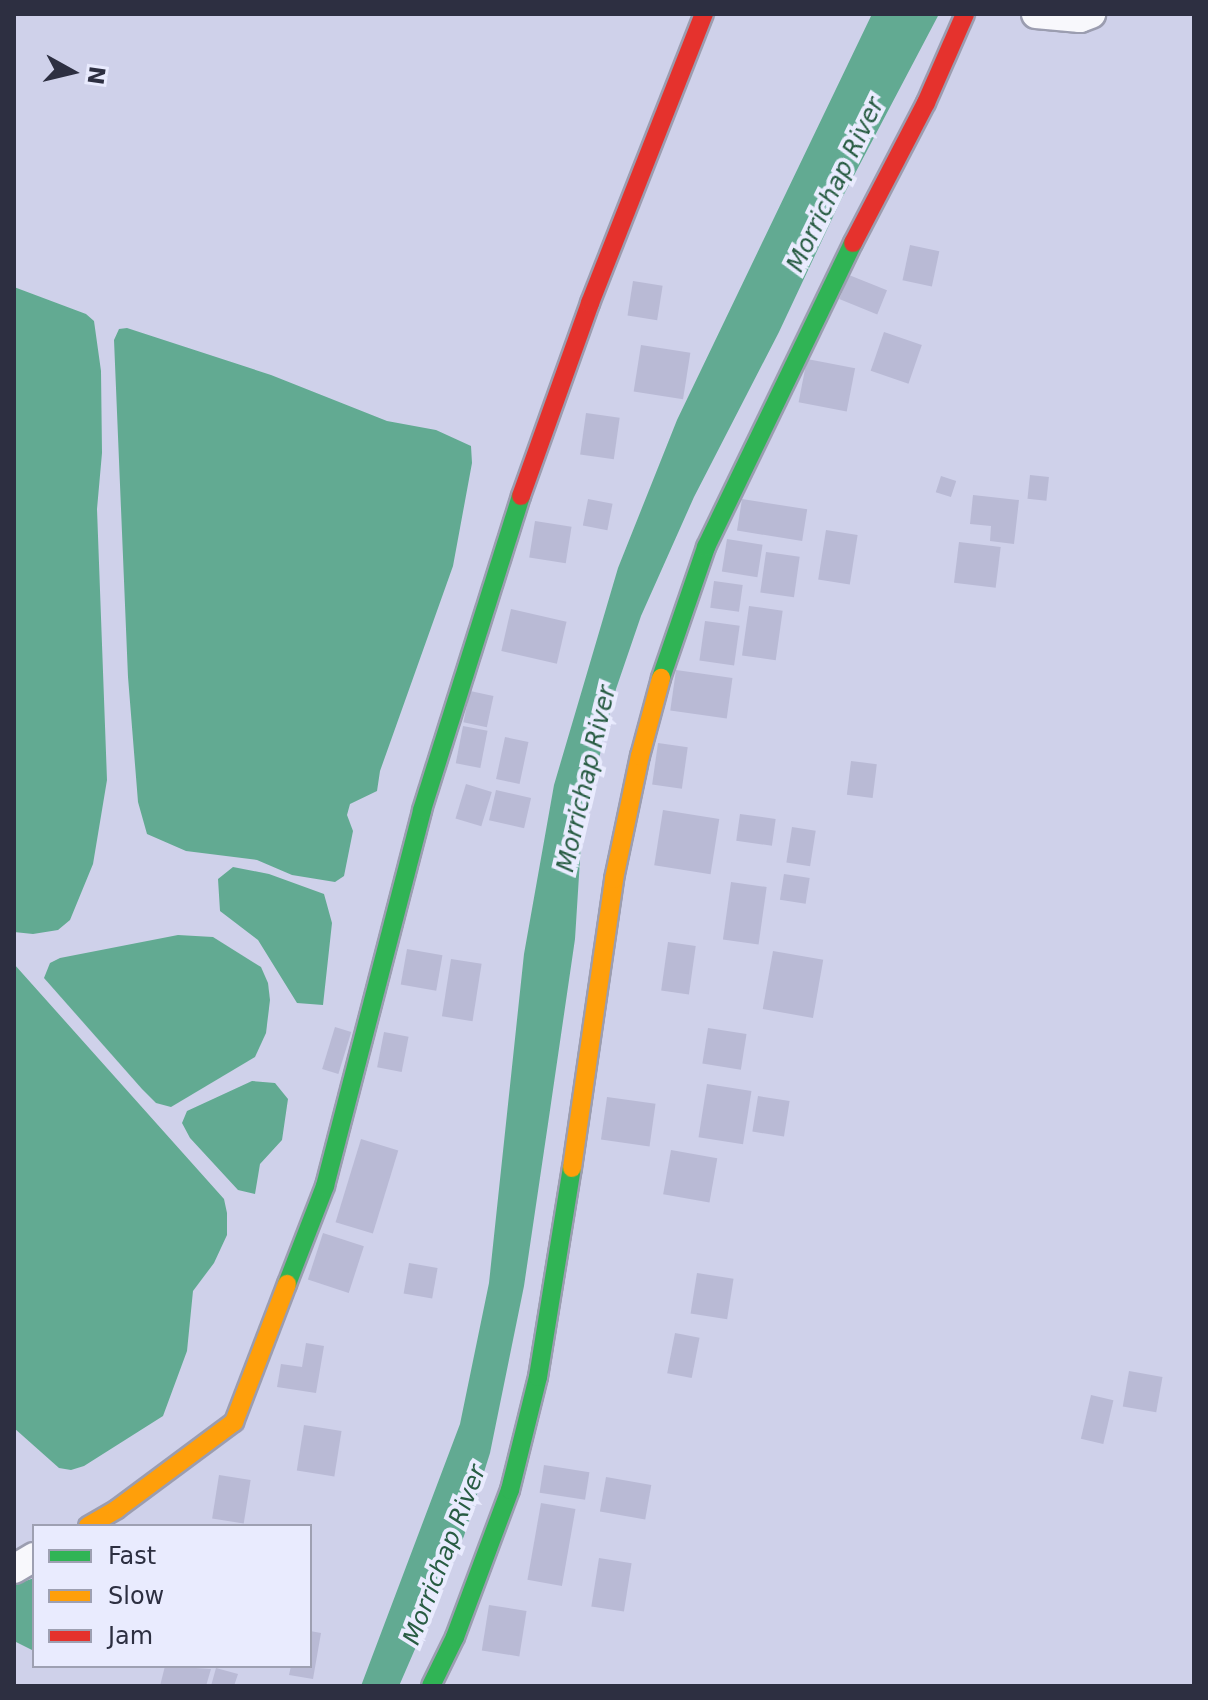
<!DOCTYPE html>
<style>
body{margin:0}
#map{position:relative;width:1208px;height:1700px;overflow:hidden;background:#cfd1ea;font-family:"DejaVu Sans",sans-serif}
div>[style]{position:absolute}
.water>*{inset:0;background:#62aa92}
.building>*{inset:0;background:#b9bad5;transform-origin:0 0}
.roads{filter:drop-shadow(2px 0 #9b9db0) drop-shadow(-2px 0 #9b9db0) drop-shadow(0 2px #9b9db0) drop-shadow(0 -2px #9b9db0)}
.street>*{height:28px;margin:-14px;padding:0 14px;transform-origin:14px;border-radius:14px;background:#f8f8fc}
.fast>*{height:18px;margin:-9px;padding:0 9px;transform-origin:9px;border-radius:9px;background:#30b455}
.slow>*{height:18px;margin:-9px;padding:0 9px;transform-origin:9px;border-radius:9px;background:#ff9f0a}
.jam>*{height:18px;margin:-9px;padding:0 9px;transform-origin:9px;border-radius:9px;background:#e5322d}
span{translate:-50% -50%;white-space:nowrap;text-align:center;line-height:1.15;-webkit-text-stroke:8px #e9ebfe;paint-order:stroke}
.water-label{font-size:24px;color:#285c43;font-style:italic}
.frame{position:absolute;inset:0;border:16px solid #2d2f41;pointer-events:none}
.legend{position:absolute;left:32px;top:1524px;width:280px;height:144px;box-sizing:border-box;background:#e9ebfe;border:2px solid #9ea0b2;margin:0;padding:10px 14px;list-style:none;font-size:24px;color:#2d2f41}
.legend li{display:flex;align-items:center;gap:16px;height:40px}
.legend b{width:40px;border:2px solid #9ea0b2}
.north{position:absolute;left:32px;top:32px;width:80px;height:80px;-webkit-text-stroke:6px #e9ebfe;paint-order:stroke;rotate:98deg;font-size:22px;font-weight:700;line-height:32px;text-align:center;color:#2d2f41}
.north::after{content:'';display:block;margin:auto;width:28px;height:36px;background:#2d2f41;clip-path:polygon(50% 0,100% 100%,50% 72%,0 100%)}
</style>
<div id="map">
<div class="water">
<div style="clip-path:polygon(872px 14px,939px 14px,840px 202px,779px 332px,694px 497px,641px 616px,616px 689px,582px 828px,575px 939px,549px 1117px,524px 1286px,490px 1453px,464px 1536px,399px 1686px,361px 1686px,460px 1424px,489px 1283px,524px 954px,554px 785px,618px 568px,677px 420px)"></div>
<div style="clip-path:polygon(14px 287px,86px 314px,94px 321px,101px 371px,102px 453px,97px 509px,107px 780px,93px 864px,70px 920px,58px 930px,33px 934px,14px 932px)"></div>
<div style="clip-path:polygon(127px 328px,271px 375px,387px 421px,436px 430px,471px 446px,472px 463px,453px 566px,380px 771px,377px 791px,350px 804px,347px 815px,353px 831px,344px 876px,335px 882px,292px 875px,257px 860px,186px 851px,147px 834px,138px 802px,128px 677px,114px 340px,119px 329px)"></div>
<div style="clip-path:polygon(233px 867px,269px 874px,324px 894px,332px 923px,323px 1005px,297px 1003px,258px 940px,220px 911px,218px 879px)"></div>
<div style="clip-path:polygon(178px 935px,213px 937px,261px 967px,268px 983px,270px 1000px,266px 1033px,255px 1057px,171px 1107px,156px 1103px,142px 1089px,44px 978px,50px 963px,60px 958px)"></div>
<div style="clip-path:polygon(14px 964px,224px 1199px,227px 1213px,227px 1235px,214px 1263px,193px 1291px,187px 1351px,163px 1416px,84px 1466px,71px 1470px,59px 1468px,14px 1428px)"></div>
<div style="clip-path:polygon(252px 1081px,275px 1083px,288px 1099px,282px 1140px,260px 1164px,255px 1194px,238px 1190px,190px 1138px,182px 1123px,187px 1111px)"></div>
<div style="clip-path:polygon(34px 1578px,34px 1651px,14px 1641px,14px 1585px)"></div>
</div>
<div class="building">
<div style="left:910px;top:245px;width:30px;height:36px;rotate:12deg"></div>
<div style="left:849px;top:275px;width:41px;height:26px;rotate:22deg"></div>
<div style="left:633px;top:281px;width:30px;height:35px;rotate:9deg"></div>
<div style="left:884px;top:332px;width:40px;height:41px;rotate:19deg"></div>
<div style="left:641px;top:345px;width:50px;height:47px;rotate:9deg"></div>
<div style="left:807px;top:359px;width:49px;height:44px;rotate:11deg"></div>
<div style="left:586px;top:413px;width:34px;height:42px;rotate:8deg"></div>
<div style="left:1030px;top:475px;width:19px;height:24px;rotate:6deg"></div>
<div style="left:941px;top:476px;width:16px;height:17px;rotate:18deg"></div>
<div style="clip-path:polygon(973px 495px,1019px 500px,1014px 544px,990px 541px,991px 526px,970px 524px)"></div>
<div style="left:588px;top:499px;width:25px;height:27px;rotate:11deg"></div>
<div style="left:742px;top:499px;width:66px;height:32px;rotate:9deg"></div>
<div style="left:535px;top:521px;width:37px;height:37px;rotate:9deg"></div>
<div style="left:826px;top:530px;width:32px;height:50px;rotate:9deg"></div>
<div style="left:727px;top:539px;width:36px;height:33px;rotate:9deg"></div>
<div style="left:959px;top:542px;width:42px;height:41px;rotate:7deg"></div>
<div style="left:766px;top:552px;width:34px;height:41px;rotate:8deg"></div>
<div style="left:714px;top:581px;width:29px;height:27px;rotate:8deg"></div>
<div style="left:749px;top:606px;width:34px;height:50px;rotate:8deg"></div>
<div style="left:511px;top:609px;width:57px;height:43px;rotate:13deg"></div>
<div style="left:705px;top:621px;width:35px;height:40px;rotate:8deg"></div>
<div style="left:676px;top:670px;width:57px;height:41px;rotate:8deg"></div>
<div style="left:470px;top:691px;width:24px;height:32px;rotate:12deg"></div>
<div style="left:463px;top:726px;width:25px;height:38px;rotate:11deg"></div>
<div style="left:505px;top:737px;width:24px;height:43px;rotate:12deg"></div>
<div style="left:658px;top:743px;width:30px;height:42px;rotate:8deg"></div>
<div style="left:851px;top:761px;width:26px;height:34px;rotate:7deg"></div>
<div style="left:466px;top:784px;width:27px;height:36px;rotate:17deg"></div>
<div style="left:496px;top:790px;width:36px;height:31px;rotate:13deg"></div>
<div style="left:663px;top:810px;width:57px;height:56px;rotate:9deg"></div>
<div style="left:740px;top:814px;width:36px;height:27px;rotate:8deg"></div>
<div style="left:792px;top:827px;width:24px;height:36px;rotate:9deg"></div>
<div style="left:784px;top:874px;width:26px;height:26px;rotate:9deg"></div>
<div style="left:731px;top:882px;width:36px;height:58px;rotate:8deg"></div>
<div style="left:668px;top:942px;width:28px;height:49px;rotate:8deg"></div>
<div style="left:407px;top:949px;width:36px;height:36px;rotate:10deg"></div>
<div style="left:773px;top:951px;width:51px;height:59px;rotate:10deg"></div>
<div style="left:451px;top:959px;width:31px;height:58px;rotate:9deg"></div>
<div style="left:335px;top:1027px;width:17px;height:44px;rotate:17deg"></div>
<div style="left:708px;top:1028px;width:39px;height:36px;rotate:9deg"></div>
<div style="left:384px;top:1032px;width:25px;height:36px;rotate:11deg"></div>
<div style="left:707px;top:1084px;width:45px;height:54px;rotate:9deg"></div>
<div style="left:758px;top:1096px;width:32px;height:36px;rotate:9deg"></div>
<div style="left:607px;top:1097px;width:49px;height:43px;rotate:8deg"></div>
<div style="left:361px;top:1139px;width:39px;height:87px;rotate:17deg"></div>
<div style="left:671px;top:1150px;width:47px;height:45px;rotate:10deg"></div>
<div style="left:323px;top:1233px;width:43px;height:49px;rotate:18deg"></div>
<div style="left:409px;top:1263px;width:29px;height:31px;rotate:10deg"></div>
<div style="left:697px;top:1273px;width:37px;height:41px;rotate:9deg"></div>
<div style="left:675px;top:1333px;width:25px;height:41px;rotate:11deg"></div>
<div style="clip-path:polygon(306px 1343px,324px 1346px,316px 1393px,277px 1387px,281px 1364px,302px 1367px)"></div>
<div style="left:1129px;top:1371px;width:34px;height:36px;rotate:10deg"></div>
<div style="left:1091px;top:1395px;width:23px;height:45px;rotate:13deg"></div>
<div style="left:304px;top:1425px;width:38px;height:46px;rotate:9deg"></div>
<div style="left:544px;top:1465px;width:46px;height:28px;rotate:9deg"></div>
<div style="left:219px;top:1475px;width:32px;height:44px;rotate:9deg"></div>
<div style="left:606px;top:1477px;width:46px;height:35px;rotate:10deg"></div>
<div style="left:541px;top:1503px;width:35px;height:78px;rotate:10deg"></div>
<div style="left:599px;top:1558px;width:33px;height:49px;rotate:9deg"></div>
<div style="left:489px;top:1605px;width:38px;height:46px;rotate:9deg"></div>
<div style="clip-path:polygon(310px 1631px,321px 1633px,313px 1679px,289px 1675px,291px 1666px,310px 1666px)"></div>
<div style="clip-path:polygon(165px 1666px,211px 1669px,206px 1686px,160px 1686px)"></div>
<div style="clip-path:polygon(216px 1668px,238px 1674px,234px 1686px,211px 1686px)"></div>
</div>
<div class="roads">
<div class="street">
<div style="left:1036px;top:14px;width:44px;rotate:5.2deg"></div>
<div style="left:1080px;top:18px;width:12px;rotate:-20deg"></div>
<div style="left:14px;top:1569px;width:23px;rotate:-31deg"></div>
</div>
<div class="fast">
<div style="left:661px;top:678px;width:139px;rotate:-71deg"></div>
<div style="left:706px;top:547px;width:338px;rotate:-64.2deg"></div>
<div style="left:287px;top:1284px;width:105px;rotate:-68.8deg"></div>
<div style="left:325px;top:1186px;width:388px;rotate:-75.5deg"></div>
<div style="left:422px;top:810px;width:329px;rotate:-72.5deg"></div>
<div style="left:431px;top:1686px;width:55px;rotate:-63.9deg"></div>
<div style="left:455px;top:1637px;width:157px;rotate:-69.5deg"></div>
<div style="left:510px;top:1490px;width:116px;rotate:-76.1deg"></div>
<div style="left:538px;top:1377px;width:212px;rotate:-80.8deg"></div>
</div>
<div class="slow">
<div style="left:572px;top:1168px;width:292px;rotate:-81.7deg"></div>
<div style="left:614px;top:879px;width:126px;rotate:-78.1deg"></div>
<div style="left:640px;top:756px;width:81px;rotate:-74.9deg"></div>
<div style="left:88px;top:1526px;width:34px;rotate:-30deg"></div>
<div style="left:117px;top:1509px;width:146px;rotate:-36.6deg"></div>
<div style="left:234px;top:1422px;width:148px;rotate:-69deg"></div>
</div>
<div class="jam">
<div style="left:853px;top:243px;width:158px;rotate:-62.5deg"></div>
<div style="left:926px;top:103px;width:97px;rotate:-66.3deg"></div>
<div style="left:521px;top:496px;width:205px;rotate:-70.3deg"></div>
<div style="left:590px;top:303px;width:311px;rotate:-68.5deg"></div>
</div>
</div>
<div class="water-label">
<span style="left:836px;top:185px;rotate:-64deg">Morrichap River</span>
<span style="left:587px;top:779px;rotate:-77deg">Morrichap River</span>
<span style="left:445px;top:1555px;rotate:-69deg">Morrichap River</span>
</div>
<div class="frame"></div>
<ul class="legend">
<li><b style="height:10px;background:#30b455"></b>Fast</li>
<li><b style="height:10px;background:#ff9f0a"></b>Slow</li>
<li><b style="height:10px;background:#e5322d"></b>Jam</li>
</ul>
<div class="north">N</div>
</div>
